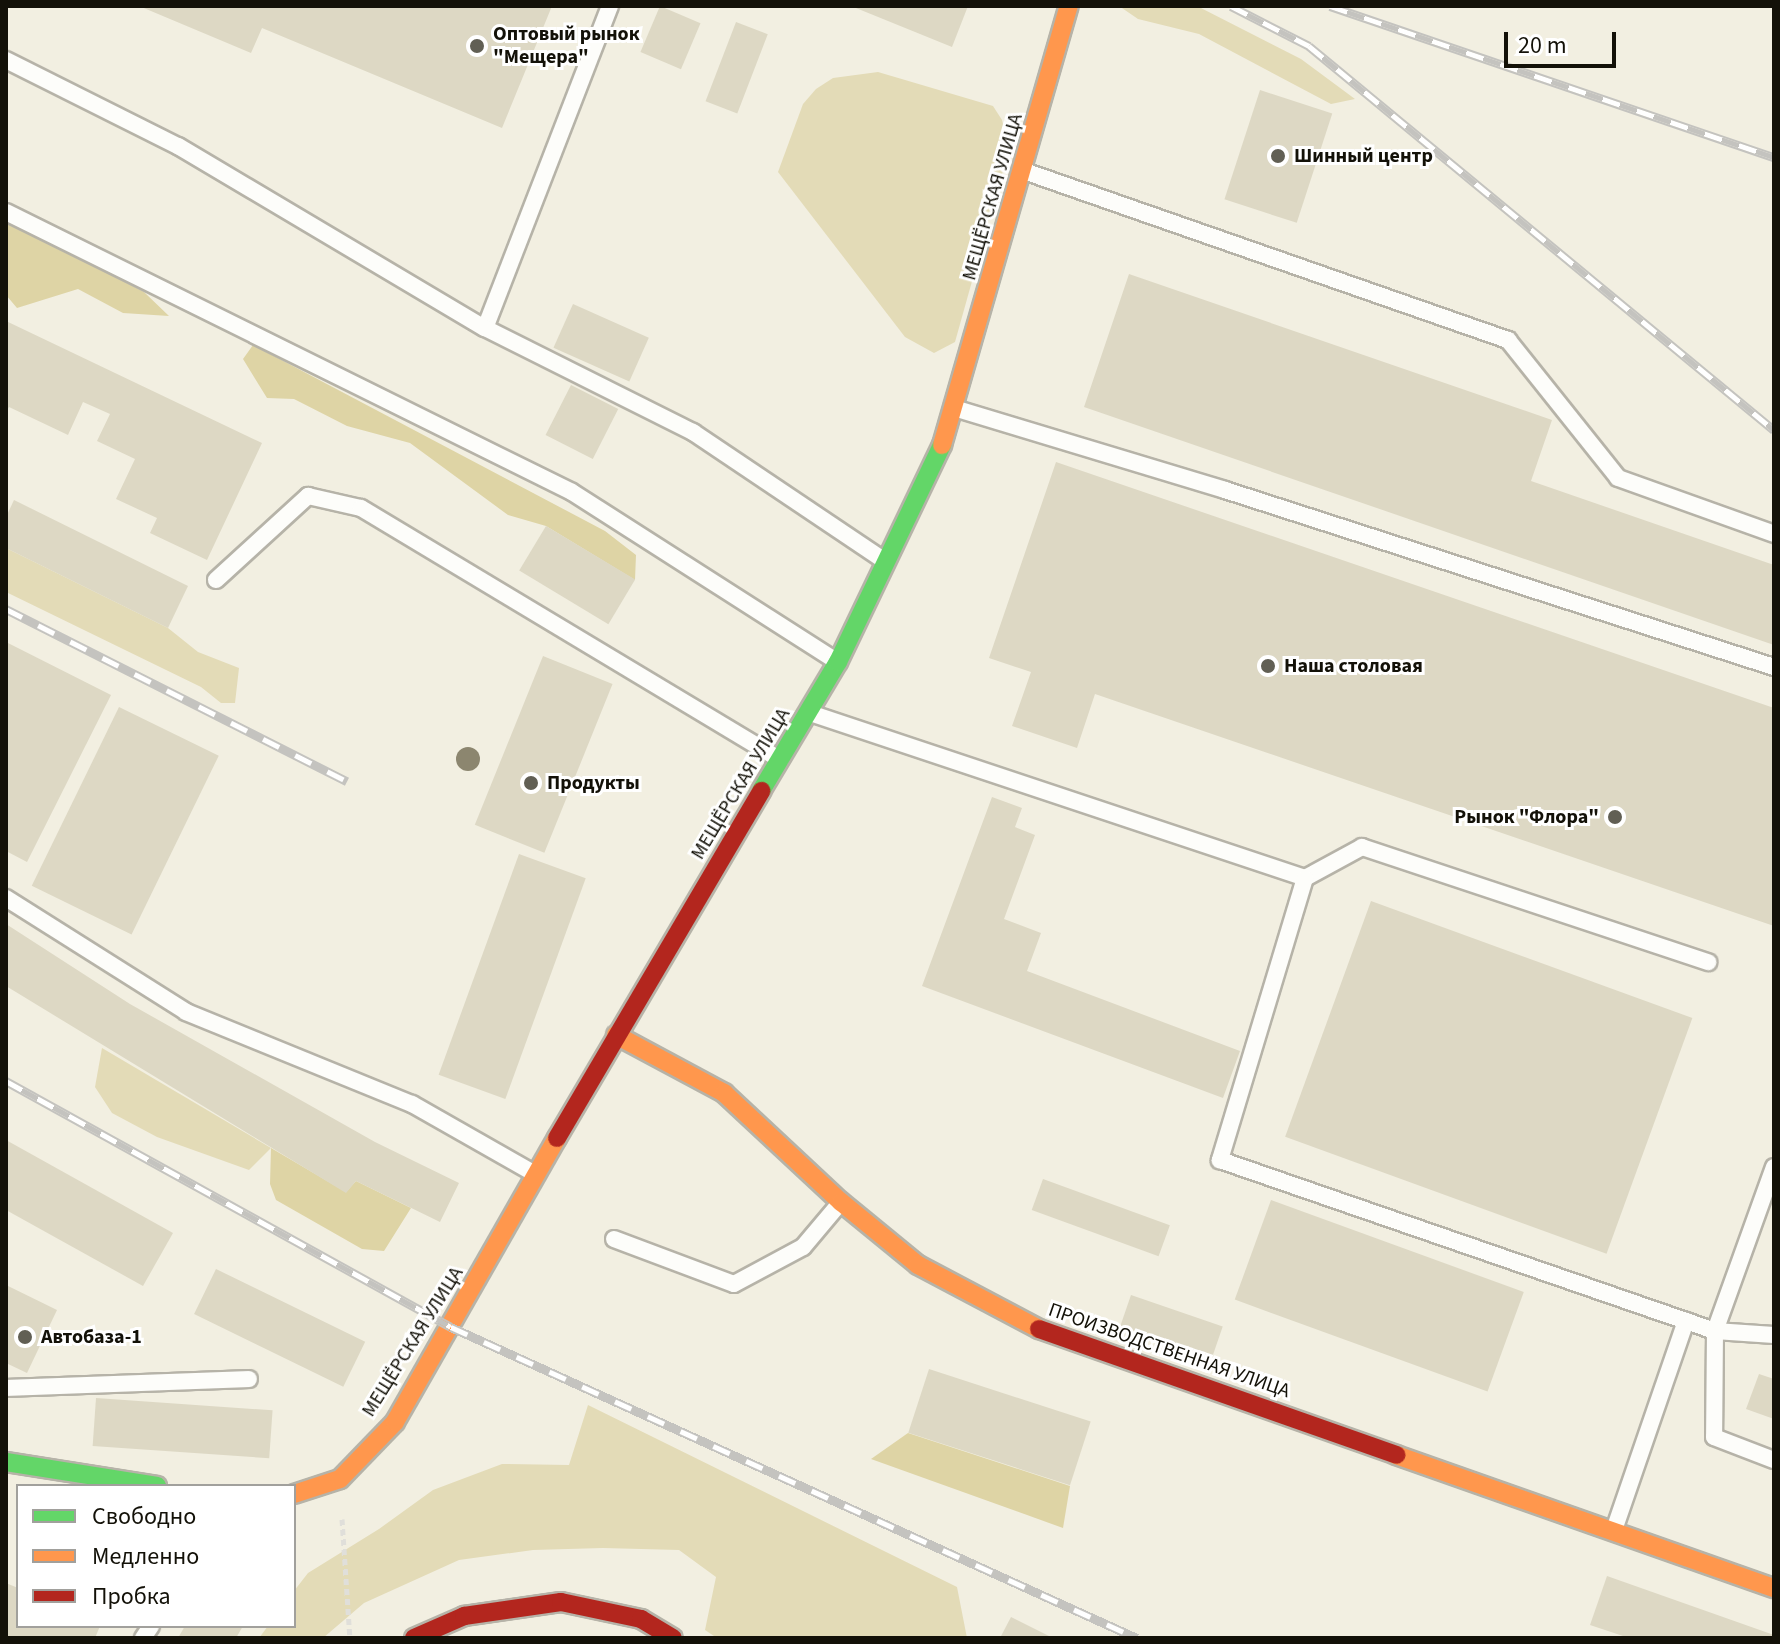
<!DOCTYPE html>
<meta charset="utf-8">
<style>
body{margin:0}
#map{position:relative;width:1780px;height:1644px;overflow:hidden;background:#f2efe1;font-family:"Source Sans 3",sans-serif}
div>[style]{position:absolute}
.green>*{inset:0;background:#e3dbb7}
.forest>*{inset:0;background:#ded4a5}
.building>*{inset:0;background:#ddd8c4;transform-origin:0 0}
.path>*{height:5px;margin-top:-2.5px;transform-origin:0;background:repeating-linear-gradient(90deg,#e0dfda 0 6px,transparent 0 10px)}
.roads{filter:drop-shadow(2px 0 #b6b3a8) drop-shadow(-2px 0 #b6b3a8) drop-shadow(0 2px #b6b3a8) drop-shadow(0 -2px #b6b3a8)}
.lane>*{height:16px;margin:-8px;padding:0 8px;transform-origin:8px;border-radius:8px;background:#fdfdfa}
.fast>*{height:18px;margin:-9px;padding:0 9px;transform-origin:9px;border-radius:9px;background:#63d668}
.slow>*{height:18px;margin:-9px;padding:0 9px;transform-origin:9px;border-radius:9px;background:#ff974d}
.jam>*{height:18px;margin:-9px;padding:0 9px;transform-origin:9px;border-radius:9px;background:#b3261e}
.rail>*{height:9px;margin-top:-4.5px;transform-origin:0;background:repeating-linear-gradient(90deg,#fff 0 18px,#c4c3bf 0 36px);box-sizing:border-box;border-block:2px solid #c4c3bf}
.trees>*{width:24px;height:24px;margin:-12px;border-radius:50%;background:#8c866f}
.dots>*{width:22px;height:22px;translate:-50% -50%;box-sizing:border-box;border:4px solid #fff;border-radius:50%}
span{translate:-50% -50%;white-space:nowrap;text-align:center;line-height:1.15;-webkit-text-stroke:6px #fff;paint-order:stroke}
.poi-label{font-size:20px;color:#131108;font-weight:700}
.left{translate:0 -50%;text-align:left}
.right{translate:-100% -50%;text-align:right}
.street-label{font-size:20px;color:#131108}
.frame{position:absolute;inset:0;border:8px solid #131108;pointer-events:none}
.legend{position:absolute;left:16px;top:1484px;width:280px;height:144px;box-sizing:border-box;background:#fff;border:2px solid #a1a09c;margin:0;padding:10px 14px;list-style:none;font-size:24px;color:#131108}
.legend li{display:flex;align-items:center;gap:16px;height:40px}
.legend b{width:40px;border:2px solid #a1a09c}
.scale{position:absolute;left:1504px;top:32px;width:112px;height:36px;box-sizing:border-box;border:4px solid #131108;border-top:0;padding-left:10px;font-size:24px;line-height:28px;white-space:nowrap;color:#131108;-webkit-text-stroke:6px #fff;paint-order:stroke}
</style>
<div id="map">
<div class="green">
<div style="clip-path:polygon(1119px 6px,1197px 6px,1301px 59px,1355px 99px,1331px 104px,1199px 34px,1138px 19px)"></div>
<div style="clip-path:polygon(878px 72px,993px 106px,1002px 120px,1009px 149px,955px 342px,934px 353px,905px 337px,778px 172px,803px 104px,816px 89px,833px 78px)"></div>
<div style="clip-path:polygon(6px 548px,168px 628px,198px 652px,239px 668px,235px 703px,221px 703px,201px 687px,6px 592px)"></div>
<div style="clip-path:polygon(102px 1048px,271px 1148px,249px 1170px,157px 1137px,112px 1113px,95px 1087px)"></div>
<div style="clip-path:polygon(588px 1405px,957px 1587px,967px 1638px,717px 1638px,705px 1630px,716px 1577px,679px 1550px,603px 1548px,533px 1550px,459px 1560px,364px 1603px,323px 1638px,259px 1638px,268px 1626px,294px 1626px,294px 1591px,308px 1573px,379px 1529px,433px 1490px,502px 1464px,569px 1465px)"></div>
</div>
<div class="forest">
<div style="clip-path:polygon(6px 219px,144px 292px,169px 316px,123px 313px,78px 289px,17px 308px,6px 295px)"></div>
<div style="clip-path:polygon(253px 345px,605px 531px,636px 555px,635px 580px,546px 526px,508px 515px,410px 443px,347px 426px,294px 399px,267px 398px,243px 359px)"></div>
<div style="clip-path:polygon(271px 1148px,346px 1192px,356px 1181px,411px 1208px,384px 1251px,362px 1249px,276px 1200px,270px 1184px)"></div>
<div style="clip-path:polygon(908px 1433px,1070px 1486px,1063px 1528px,871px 1459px)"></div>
</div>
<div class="building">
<div style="clip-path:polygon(139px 6px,552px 6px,502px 128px,262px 28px,251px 53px)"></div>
<div style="left:660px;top:6px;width:44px;height:50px;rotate:23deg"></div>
<div style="clip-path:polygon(851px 6px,968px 6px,952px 47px)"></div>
<div style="left:736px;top:22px;width:34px;height:85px;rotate:21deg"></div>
<div style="left:1260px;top:90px;width:76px;height:115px;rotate:18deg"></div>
<div style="clip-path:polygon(1129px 274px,1552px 420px,1531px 481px,1774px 565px,1774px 645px,1084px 407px)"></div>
<div style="left:573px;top:304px;width:83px;height:48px;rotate:24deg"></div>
<div style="clip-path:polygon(6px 321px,262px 443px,207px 560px,150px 533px,157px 518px,116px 499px,135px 459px,97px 441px,110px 414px,83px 402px,68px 435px,9px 407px,6px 412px)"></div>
<div style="left:571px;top:385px;width:53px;height:56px;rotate:27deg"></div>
<div style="clip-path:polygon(1056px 462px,1774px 708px,1774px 926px,1095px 694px,1077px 748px,1012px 726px,1031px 672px,989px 658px)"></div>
<div style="clip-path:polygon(14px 500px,188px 586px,168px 628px,6px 548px,6px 517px)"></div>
<div style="left:546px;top:526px;width:104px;height:52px;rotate:31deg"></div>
<div style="clip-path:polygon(6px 642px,111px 695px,27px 862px,6px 851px)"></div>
<div style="left:543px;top:656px;width:75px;height:182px;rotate:22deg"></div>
<div style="left:119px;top:707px;width:111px;height:199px;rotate:26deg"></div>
<div style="clip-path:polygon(992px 797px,1022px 808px,1015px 827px,1035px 835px,1004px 919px,1041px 933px,1027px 971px,1240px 1051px,1223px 1098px,922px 986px)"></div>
<div style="left:519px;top:854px;width:71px;height:235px;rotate:20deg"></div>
<div style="left:1371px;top:901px;width:342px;height:251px;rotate:20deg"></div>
<div style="clip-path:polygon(6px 924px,130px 1004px,375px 1142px,459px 1183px,440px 1222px,356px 1181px,346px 1193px,6px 986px)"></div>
<div style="clip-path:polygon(6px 1140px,173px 1233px,143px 1286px,6px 1210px)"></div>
<div style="left:1043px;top:1179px;width:135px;height:33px;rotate:20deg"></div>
<div style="left:1271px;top:1200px;width:269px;height:106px;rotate:20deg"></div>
<div style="left:216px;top:1269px;width:166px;height:50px;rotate:26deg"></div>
<div style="clip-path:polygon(6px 1285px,57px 1310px,27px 1373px,6px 1363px)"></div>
<div style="left:1131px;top:1295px;width:97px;height:33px;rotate:19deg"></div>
<div style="left:929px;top:1369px;width:170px;height:67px;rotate:18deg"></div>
<div style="clip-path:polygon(1759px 1374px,1774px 1379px,1774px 1419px,1746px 1409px)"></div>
<div style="left:96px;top:1398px;width:177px;height:48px;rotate:4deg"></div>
<div style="clip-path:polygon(1607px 1576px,1774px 1635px,1774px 1638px,1629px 1638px,1590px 1625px)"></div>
<div style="clip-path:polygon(6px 1583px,18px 1588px,18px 1626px,100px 1626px,95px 1638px,6px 1638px)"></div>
<div style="clip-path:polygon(1011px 1617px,1053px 1638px,1000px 1638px)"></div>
<div style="clip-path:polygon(185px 1626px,243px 1626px,236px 1638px,178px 1638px)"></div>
</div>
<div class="path">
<div style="left:342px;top:1519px;width:119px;rotate:86.2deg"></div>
</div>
<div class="roads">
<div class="lane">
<div style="left:610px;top:6px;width:345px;rotate:111.2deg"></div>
<div style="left:485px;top:328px;width:233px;rotate:26.6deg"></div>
<div style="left:693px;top:432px;width:231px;rotate:33.9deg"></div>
<div style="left:6px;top:60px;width:192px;rotate:26.6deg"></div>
<div style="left:178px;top:146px;width:357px;rotate:30.7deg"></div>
<div style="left:1024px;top:171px;width:513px;rotate:19.25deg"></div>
<div style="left:1508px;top:340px;width:176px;rotate:51.4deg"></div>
<div style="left:1618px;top:478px;width:166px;rotate:19.7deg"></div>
<div style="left:6px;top:212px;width:631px;rotate:26.32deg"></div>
<div style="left:572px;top:492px;width:313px;rotate:32.6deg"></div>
<div style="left:957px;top:409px;width:280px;rotate:16.8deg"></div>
<div style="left:1225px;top:490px;width:577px;rotate:17.87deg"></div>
<div style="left:216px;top:580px;width:125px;rotate:-42.4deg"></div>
<div style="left:308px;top:496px;width:54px;rotate:12.8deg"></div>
<div style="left:361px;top:508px;width:489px;rotate:31deg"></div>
<div style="left:810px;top:713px;width:522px;rotate:18.43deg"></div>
<div style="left:1305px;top:878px;width:65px;rotate:-28.5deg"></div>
<div style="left:1362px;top:847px;width:365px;rotate:18.4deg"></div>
<div style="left:1305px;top:878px;width:295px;rotate:106.8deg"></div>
<div style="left:1220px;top:1160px;width:524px;rotate:19.06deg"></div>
<div style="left:1715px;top:1331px;width:59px;rotate:3.9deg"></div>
<div style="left:6px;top:898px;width:213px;rotate:32.3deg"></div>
<div style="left:186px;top:1012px;width:244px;rotate:22.2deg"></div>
<div style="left:412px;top:1104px;width:142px;rotate:29.6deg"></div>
<div style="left:1774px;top:1167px;width:174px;rotate:109.8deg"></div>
<div style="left:1715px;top:1331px;width:106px;rotate:90.5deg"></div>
<div style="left:1714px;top:1437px;width:64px;rotate:21deg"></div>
<div style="left:614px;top:1239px;width:128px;rotate:20.6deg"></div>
<div style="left:734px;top:1284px;width:78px;rotate:-28.2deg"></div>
<div style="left:803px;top:1247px;width:57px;rotate:-49.9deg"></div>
<div style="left:6px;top:1388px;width:243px;rotate:-2.1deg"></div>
<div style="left:1614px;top:1530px;width:221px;rotate:-71deg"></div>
<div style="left:143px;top:1638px;width:14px;rotate:-56deg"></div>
</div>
<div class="fast">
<div style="left:761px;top:791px;width:150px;rotate:-59.2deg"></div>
<div style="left:838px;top:662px;width:241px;rotate:-64.4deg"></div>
<div style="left:6px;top:1462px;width:153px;rotate:9deg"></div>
</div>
<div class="slow">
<div style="left:942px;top:445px;width:457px;rotate:-73.9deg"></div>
<div style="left:616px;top:1035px;width:123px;rotate:28.2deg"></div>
<div style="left:724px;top:1093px;width:160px;rotate:43deg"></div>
<div style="left:841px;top:1202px;width:99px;rotate:39.3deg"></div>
<div style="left:918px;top:1265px;width:137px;rotate:27.9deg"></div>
<div style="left:1396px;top:1455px;width:401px;rotate:19.4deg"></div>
<div style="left:294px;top:1494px;width:48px;rotate:-18.1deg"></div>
<div style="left:340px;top:1479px;width:79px;rotate:-46deg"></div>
<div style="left:395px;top:1422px;width:327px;rotate:-60.3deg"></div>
</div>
<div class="jam">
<div style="left:557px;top:1138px;width:403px;rotate:-59.5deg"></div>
<div style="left:1039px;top:1329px;width:379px;rotate:19.4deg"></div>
<div style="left:414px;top:1638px;width:55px;rotate:-23.7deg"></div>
<div style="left:464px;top:1616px;width:98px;rotate:-8.2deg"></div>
<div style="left:561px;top:1602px;width:82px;rotate:12deg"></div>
<div style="left:641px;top:1619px;width:37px;rotate:31deg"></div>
</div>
</div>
<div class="rail">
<div style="left:1231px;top:6px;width:88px;rotate:27.1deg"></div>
<div style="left:1309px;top:46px;width:603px;rotate:39.55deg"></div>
<div style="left:1330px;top:6px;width:469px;rotate:18.8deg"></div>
<div style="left:6px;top:609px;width:382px;rotate:26.8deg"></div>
<div style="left:6px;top:1081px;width:508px;rotate:28.93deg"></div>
<div style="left:451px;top:1327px;width:753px;rotate:24.39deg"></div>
</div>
<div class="trees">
<div style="left:468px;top:759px"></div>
</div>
<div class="dots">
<div style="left:477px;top:46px;background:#615f54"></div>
<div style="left:1278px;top:156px;background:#615f54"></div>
<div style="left:1268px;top:666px;background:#615f54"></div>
<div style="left:531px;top:783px;background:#615f54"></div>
<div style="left:1615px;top:817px;background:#615f54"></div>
<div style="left:25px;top:1337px;background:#615f54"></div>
</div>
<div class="poi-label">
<span class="left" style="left:493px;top:46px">Оптовый рынок<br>"Мещера"</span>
<span class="left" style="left:1294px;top:156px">Шинный центр</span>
<span class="left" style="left:1284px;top:666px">Наша столовая</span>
<span class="left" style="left:547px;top:783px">Продукты</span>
<span class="right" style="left:1599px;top:817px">Рынок "Флора"</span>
<span class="left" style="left:41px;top:1337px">Автобаза-1</span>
</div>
<div class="street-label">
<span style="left:993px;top:197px;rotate:-74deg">МЕЩЁРСКАЯ УЛИЦА</span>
<span style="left:741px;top:784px;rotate:-59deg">МЕЩЁРСКАЯ УЛИЦА</span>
<span style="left:413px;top:1342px;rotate:-58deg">МЕЩЁРСКАЯ УЛИЦА</span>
<span style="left:1169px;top:1351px;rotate:19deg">ПРОИЗВОДСТВЕННАЯ УЛИЦА</span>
</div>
<div class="frame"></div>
<ul class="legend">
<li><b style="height:10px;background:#63d668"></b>Свободно</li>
<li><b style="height:10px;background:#ff974d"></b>Медленно</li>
<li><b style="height:10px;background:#b3261e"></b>Пробка</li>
</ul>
<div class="scale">20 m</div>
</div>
